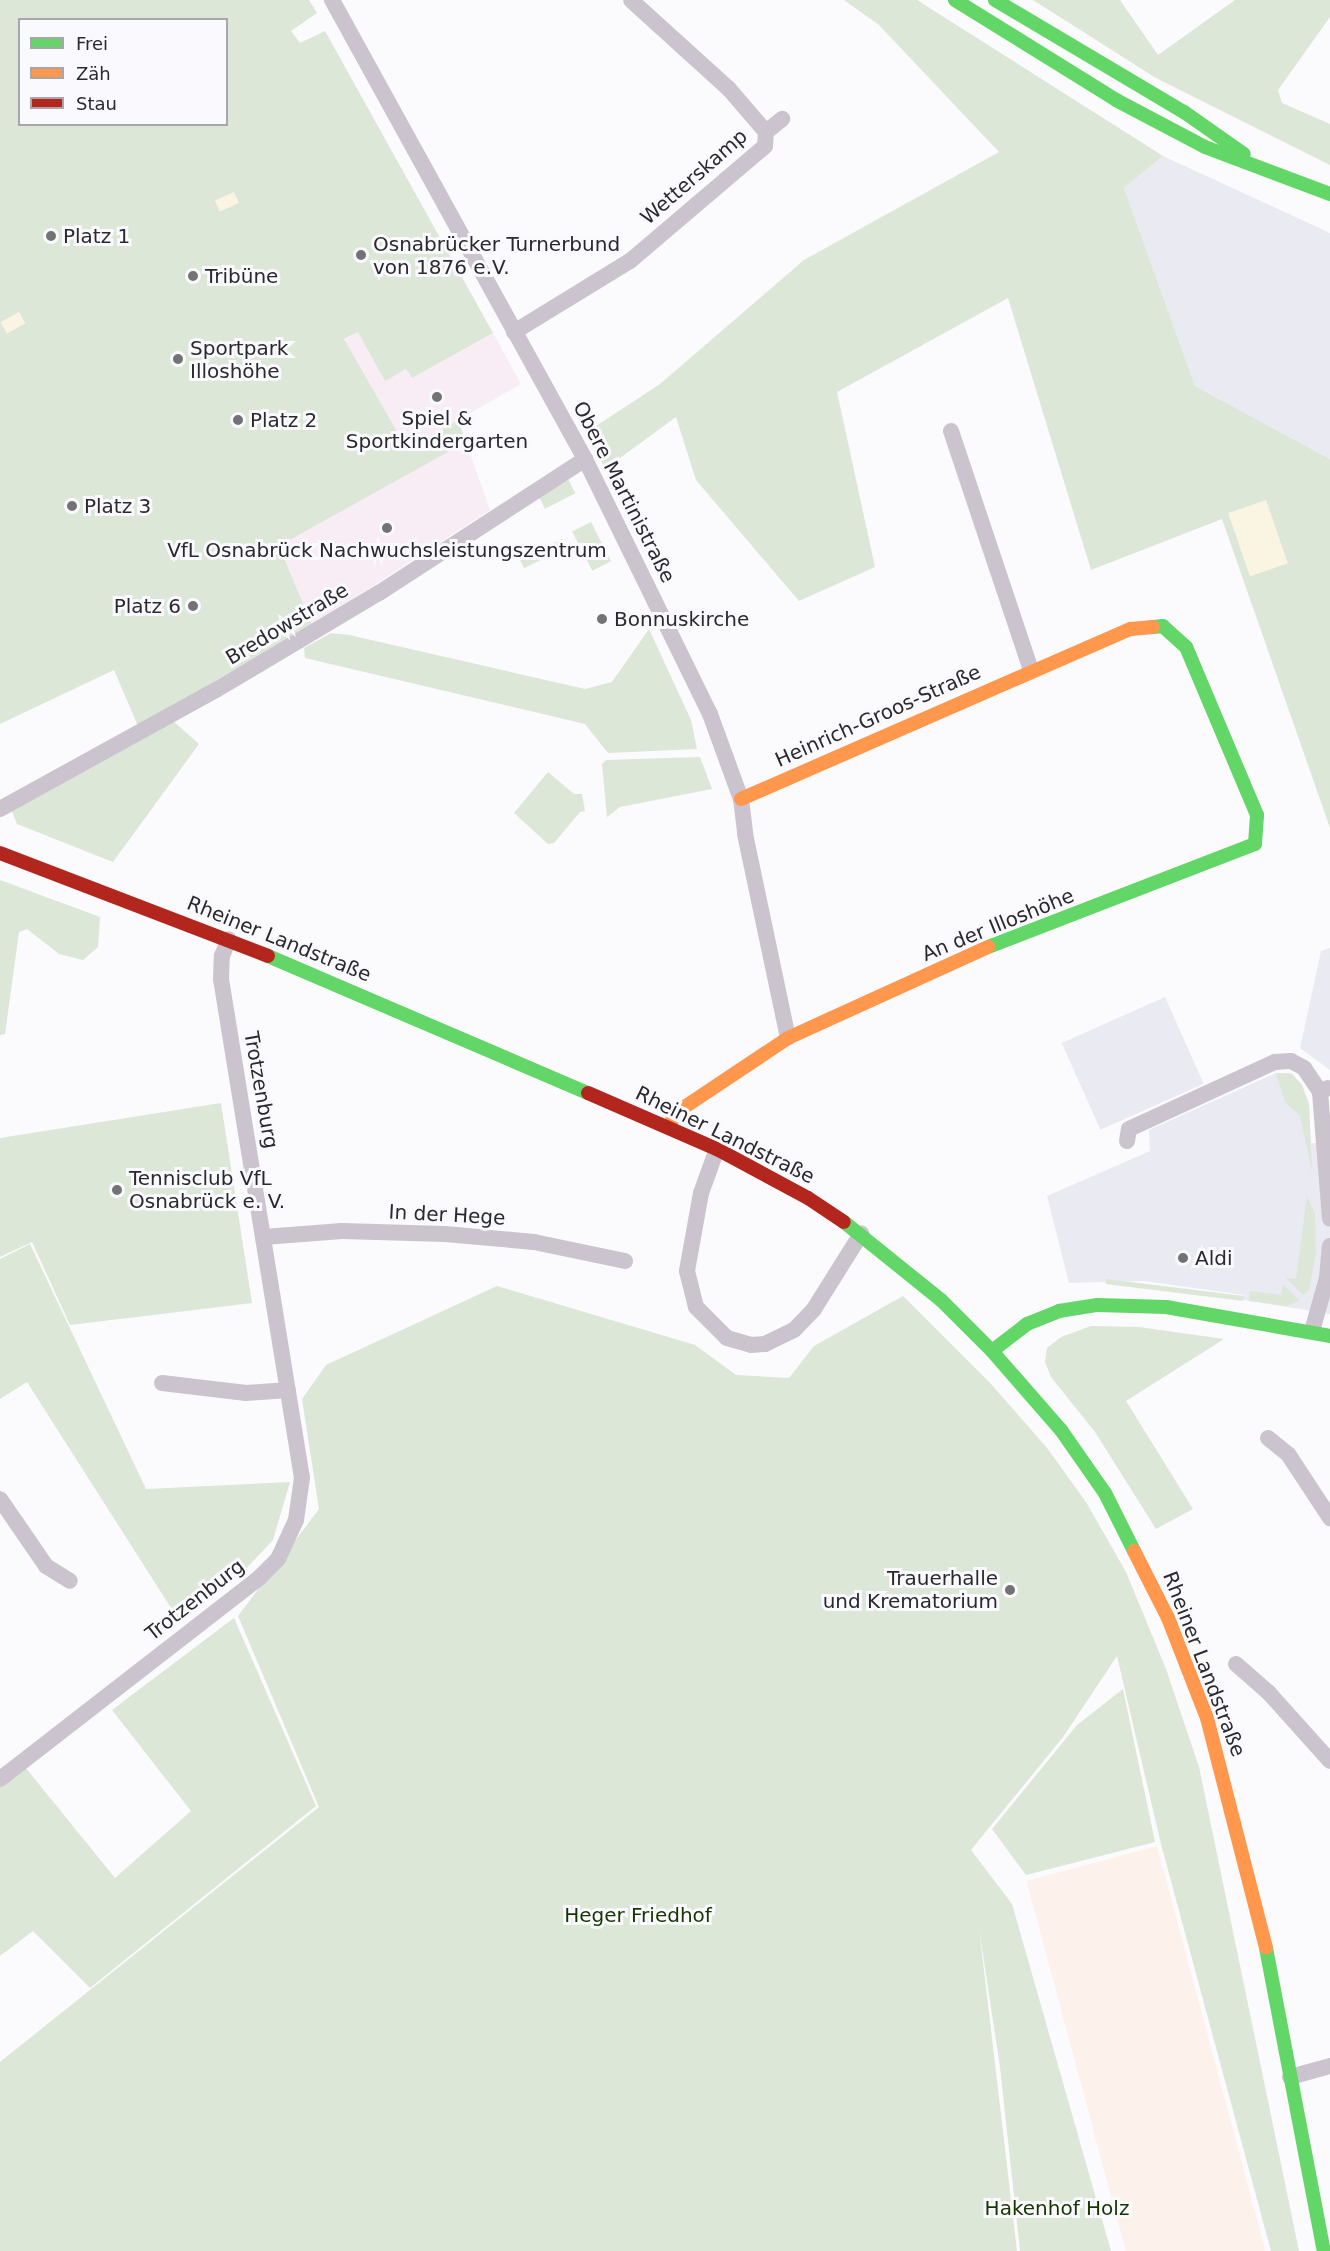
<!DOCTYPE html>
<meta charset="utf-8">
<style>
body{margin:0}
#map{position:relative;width:1330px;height:2251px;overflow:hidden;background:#fbfafd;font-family:"DejaVu Sans",sans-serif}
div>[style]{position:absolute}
.built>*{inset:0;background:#eaeaf2;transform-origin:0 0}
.industrial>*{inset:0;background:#fdf2eb;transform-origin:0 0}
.education>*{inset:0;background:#f8edf4}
.green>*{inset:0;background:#dce7d8;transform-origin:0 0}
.sand>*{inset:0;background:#faf5e2;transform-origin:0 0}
.street>*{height:16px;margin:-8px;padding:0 8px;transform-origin:8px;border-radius:8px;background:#cbc4cf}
.fast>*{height:14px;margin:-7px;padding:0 7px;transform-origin:7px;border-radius:7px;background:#63d668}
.slow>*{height:14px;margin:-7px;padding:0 7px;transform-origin:7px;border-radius:7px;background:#ff974d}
.jam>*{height:14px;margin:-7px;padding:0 7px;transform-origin:7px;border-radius:7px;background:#b3261e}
.dots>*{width:16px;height:16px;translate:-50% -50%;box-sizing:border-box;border:3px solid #faf9fe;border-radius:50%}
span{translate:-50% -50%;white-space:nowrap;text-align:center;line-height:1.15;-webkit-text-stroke:6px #faf9fe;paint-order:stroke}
.street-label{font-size:20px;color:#2a2a2e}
.poi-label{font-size:20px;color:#2a2a2e}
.left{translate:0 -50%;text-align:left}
.right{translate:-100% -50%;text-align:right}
.park-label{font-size:20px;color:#153500}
.legend{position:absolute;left:18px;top:18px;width:210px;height:108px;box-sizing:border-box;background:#faf9fe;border:2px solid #a7a6ab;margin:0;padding:8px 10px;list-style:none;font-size:18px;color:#2a2a2e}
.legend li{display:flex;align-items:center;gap:12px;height:30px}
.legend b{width:30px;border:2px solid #a7a6ab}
</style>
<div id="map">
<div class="built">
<div style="clip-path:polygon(1163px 156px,1330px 233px,1330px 459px,1195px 386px,1124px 188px)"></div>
<div style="clip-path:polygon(1330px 948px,1330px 1070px,1300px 1048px,1321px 951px)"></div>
<div style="left:1165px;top:997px;width:95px;height:113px;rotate:66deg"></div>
<div style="clip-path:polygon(1276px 1073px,1291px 1073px,1302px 1085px,1309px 1104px,1311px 1143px,1330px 1143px,1330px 1314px,1244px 1300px,1244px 1295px,1144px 1281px,1069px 1283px,1047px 1196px,1150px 1151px,1149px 1130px)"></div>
</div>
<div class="industrial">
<div style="left:1157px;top:1846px;width:420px;height:135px;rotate:75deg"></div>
</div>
<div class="education">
<div style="clip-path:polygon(358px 332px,406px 369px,412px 378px,493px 333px,521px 384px,407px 449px,344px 340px)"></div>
<div style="clip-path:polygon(466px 442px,490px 510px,312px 625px,279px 546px)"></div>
</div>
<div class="green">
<div style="clip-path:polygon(evenodd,0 0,309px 0,317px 13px,291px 31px,300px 43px,325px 31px,493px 333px,412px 378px,406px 369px,385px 381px,358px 332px,344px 339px,407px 449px,458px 420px,466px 442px,279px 546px,312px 625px,138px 726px,114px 670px,0 724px,0 0,20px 20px,226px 20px,226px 124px,20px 124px,20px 20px)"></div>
<div style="clip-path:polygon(844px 0,917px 0,1163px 156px,1124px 188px,1195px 386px,1330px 459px,1330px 828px,1222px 519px,1091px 570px,1008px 298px,837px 392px,875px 567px,799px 601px,696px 480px,676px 417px,605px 469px,587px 432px,660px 384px,804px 260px,999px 152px,879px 25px)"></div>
<div style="clip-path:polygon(1033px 0,1120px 0,1158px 55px,1235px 0,1330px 0,1330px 17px,1278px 90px,1282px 103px,1330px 124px,1330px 165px,1156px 78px)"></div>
<div style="left:568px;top:479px;width:16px;height:34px;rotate:63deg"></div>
<div style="left:591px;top:522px;width:44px;height:21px;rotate:63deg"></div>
<div style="left:562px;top:539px;width:9px;height:47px;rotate:63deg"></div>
<div style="clip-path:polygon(649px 629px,691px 720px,697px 749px,608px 753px,585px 724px,305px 658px,304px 648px,331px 633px,349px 635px,585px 689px,612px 682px)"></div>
<div style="clip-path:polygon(173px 721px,199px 744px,113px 862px,17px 824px,11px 809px)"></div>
<div style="clip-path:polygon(700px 757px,712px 789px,620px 807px,607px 817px,602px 764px,606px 760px)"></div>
<div style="clip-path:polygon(548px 772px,574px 794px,582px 794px,585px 811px,580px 812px,554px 843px,548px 844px,514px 813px)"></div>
<div style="clip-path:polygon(0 880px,100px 917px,98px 947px,83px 960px,59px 954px,27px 929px,19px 932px,5px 1034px,0 1035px)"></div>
<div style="clip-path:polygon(1276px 1073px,1292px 1074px,1302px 1085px,1309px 1104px,1312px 1172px,1300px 1116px,1285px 1102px)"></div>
<div style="clip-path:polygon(221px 1103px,252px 1303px,70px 1325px,32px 1242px,0 1257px,0 1138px)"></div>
<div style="clip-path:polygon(1307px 1196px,1315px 1214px,1316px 1253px,1309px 1290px,1303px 1295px,1286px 1278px,1296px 1279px)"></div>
<div style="clip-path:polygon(30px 1244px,146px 1489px,290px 1482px,273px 1540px,241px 1574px,180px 1622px,27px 1382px,0 1399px,0 1259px)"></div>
<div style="left:1106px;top:1279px;width:139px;height:5px;rotate:7deg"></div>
<div style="clip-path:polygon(1283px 1284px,1299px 1300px,1287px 1306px,1249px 1301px,1250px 1291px,1281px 1295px)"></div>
<div style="clip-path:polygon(497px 1286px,695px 1345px,736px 1375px,789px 1378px,814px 1346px,903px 1296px,991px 1384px,1047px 1448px,1086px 1502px,1126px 1572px,1166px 1669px,1199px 1767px,1299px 2251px,1271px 2251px,1161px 1844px,1117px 1656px,1063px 1737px,971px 1850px,1012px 1904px,1111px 2251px,1020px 2251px,1000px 2067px,979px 1928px,1017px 2251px,0 2251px,0 2062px,319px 1807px,238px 1616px,319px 1509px,302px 1399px,326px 1365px)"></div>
<div style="clip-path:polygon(1091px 1326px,1139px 1327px,1224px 1339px,1126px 1401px,1193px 1509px,1156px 1529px,1095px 1432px,1051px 1377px,1045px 1362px,1047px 1348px,1061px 1337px)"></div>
<div style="clip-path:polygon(234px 1618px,316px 1806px,90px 1988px,33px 1931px,0 1956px,0 1787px,25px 1767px,115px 1878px,191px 1811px,112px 1710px)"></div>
<div style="clip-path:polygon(1123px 1689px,1155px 1842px,1026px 1875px,992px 1829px,1077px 1725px)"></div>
</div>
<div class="sand">
<div style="left:234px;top:192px;width:12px;height:21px;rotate:66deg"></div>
<div style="left:19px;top:312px;width:13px;height:21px;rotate:61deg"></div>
<div style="left:1266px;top:500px;width:67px;height:40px;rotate:71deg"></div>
</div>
<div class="street">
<div style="left:332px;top:0;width:524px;rotate:61.14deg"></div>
<div style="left:585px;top:459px;width:284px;rotate:63.9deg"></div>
<div style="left:710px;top:714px;width:90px;rotate:70deg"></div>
<div style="left:741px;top:799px;width:35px;rotate:83deg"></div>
<div style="left:745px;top:834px;width:208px;rotate:78.1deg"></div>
<div style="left:766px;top:132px;width:21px;rotate:-39deg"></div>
<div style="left:514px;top:332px;width:136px;rotate:-31.5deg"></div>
<div style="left:630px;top:261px;width:177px;rotate:-40.4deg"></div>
<div style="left:765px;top:146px;width:14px;rotate:-86deg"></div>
<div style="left:766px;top:132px;width:57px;rotate:-130.7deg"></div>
<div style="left:729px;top:89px;width:132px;rotate:-137.8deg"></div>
<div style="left:951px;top:431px;width:252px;rotate:71.5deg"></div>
<div style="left:0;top:809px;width:247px;rotate:-28.9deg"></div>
<div style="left:216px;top:690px;width:190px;rotate:-30.8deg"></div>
<div style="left:379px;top:593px;width:246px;rotate:-33deg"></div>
<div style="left:1328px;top:1088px;width:9px;rotate:153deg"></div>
<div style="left:1320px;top:1092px;width:127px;rotate:85.5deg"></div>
<div style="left:1127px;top:1141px;width:12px;rotate:-81deg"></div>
<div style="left:1129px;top:1129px;width:161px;rotate:-24.7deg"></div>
<div style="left:1275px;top:1062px;width:16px;rotate:-4deg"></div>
<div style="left:1291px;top:1061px;width:15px;rotate:28deg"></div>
<div style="left:1304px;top:1068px;width:29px;rotate:56deg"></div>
<div style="left:717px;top:1149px;width:47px;rotate:110deg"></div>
<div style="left:701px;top:1193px;width:79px;rotate:100.2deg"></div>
<div style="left:687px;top:1271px;width:37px;rotate:76deg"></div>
<div style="left:696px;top:1307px;width:44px;rotate:45deg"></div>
<div style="left:727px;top:1338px;width:25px;rotate:16deg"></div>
<div style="left:751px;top:1345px;width:14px;rotate:-4deg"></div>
<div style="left:765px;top:1344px;width:32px;rotate:-26deg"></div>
<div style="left:794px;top:1330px;width:29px;rotate:-46deg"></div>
<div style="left:814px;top:1309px;width:89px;rotate:-57.9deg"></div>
<div style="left:264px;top:1237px;width:78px;rotate:-4.4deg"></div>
<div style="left:342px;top:1231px;width:103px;rotate:1.7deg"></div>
<div style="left:445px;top:1234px;width:89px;rotate:5.1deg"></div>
<div style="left:534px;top:1242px;width:93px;rotate:11.8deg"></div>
<div style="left:1312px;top:1331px;width:55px;rotate:-74.2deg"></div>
<div style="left:1327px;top:1278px;width:32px;rotate:-85deg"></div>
<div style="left:162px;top:1383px;width:85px;rotate:6.8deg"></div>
<div style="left:246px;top:1393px;width:42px;rotate:-4.1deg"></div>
<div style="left:1268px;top:1438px;width:26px;rotate:39deg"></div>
<div style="left:1288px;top:1454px;width:77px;rotate:56.7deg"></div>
<div style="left:0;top:1499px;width:81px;rotate:55.5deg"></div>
<div style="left:46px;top:1566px;width:28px;rotate:32deg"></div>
<div style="left:1236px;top:1664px;width:44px;rotate:41.3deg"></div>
<div style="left:1269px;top:1693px;width:91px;rotate:48.1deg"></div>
<div style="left:0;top:1779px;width:329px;rotate:-37.8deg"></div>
<div style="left:260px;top:1577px;width:25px;rotate:-45deg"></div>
<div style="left:278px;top:1559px;width:43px;rotate:-65.2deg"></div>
<div style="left:296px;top:1520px;width:42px;rotate:-81.9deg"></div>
<div style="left:302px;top:1478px;width:506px;rotate:-99.22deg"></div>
<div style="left:221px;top:979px;width:23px;rotate:-88deg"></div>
<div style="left:222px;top:956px;width:18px;rotate:-68deg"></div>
<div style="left:1290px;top:2077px;width:41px;rotate:-15.4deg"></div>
</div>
<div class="fast">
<div style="left:955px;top:0;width:190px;rotate:31.8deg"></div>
<div style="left:1116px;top:100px;width:101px;rotate:27.8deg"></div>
<div style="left:1205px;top:147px;width:134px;rotate:20.6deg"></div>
<div style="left:995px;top:0;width:220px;rotate:30.7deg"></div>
<div style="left:1184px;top:112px;width:73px;rotate:35deg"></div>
<div style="left:988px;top:947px;width:286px;rotate:-21.1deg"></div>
<div style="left:1255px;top:844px;width:29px;rotate:-86deg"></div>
<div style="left:1257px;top:815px;width:182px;rotate:-112.9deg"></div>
<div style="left:1186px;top:647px;width:31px;rotate:-138deg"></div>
<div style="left:1163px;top:626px;width:10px;rotate:174deg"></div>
<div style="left:268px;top:956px;width:348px;rotate:23.2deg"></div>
<div style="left:844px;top:1222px;width:124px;rotate:38.8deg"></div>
<div style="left:941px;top:1300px;width:72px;rotate:45deg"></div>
<div style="left:992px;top:1351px;width:105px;rotate:48.9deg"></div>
<div style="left:1061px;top:1430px;width:77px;rotate:55.1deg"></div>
<div style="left:1105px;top:1493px;width:65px;rotate:63.4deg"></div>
<div style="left:992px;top:1351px;width:44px;rotate:-37.6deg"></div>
<div style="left:1027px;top:1324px;width:35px;rotate:-22deg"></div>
<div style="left:1059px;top:1311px;width:39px;rotate:-9deg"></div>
<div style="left:1098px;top:1305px;width:68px;rotate:1.7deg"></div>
<div style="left:1166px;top:1307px;width:167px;rotate:10deg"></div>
<div style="left:1266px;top:1948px;width:309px;rotate:79.2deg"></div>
</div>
<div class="slow">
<div style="left:741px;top:799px;width:425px;rotate:-23.6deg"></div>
<div style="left:1131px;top:629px;width:22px;rotate:-5deg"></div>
<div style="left:668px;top:1127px;width:17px;rotate:-59deg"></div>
<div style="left:677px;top:1112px;width:133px;rotate:-33.7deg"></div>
<div style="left:788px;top:1038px;width:220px;rotate:-24.5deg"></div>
<div style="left:1134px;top:1551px;width:75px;rotate:63.1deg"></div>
<div style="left:1168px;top:1618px;width:107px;rotate:68.7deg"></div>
<div style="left:1207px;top:1718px;width:237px;rotate:75.6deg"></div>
</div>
<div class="jam">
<div style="left:0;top:853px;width:287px;rotate:21deg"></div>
<div style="left:588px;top:1093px;width:141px;rotate:23.5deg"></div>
<div style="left:717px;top:1149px;width:103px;rotate:28.3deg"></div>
<div style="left:808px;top:1198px;width:43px;rotate:33.7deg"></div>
</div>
<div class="dots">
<div style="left:51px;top:236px;background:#737376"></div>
<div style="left:361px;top:255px;background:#737376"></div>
<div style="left:193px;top:276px;background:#737376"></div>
<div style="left:178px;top:359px;background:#737376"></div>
<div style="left:437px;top:397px;background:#737376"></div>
<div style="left:238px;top:420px;background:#737376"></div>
<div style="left:72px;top:506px;background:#737376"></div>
<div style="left:387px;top:528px;background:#737376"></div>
<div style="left:193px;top:606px;background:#737376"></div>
<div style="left:602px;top:619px;background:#737376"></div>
<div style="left:117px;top:1190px;background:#737376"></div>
<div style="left:1183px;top:1258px;background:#737376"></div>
<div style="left:1010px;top:1590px;background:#737376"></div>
</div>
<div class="street-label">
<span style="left:694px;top:177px;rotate:-41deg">Wetterskamp</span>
<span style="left:624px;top:492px;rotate:63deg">Obere Martinistraße</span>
<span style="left:287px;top:624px;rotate:-31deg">Bredowstraße</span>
<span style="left:878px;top:716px;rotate:-24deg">Heinrich-Groos-Straße</span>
<span style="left:998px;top:925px;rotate:-22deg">An der Illoshöhe</span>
<span style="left:279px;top:939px;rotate:22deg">Rheiner Landstraße</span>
<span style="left:261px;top:1090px;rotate:80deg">Trotzenburg</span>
<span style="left:725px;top:1135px;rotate:26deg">Rheiner Landstraße</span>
<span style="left:447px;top:1215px;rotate:3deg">In der Hege</span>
<span style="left:195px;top:1600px;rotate:-38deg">Trotzenburg</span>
<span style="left:1204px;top:1664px;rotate:69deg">Rheiner Landstraße</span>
</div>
<div class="poi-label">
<span class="left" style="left:63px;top:236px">Platz 1</span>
<span class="left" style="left:373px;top:256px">Osnabrücker Turnerbund<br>von 1876 e.V.</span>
<span class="left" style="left:205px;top:276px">Tribüne</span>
<span class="left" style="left:190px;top:360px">Sportpark<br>Illoshöhe</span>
<span style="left:437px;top:430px">Spiel &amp;<br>Sportkindergarten</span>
<span class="left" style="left:250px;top:420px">Platz 2</span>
<span class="left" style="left:84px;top:506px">Platz 3</span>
<span style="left:387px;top:550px">VfL Osnabrück Nachwuchsleistungszentrum</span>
<span class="right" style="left:181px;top:606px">Platz 6</span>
<span class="left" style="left:614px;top:619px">Bonnuskirche</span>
<span class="left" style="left:129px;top:1190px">Tennisclub VfL<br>Osnabrück e. V.</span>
<span class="left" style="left:1195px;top:1258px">Aldi</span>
<span class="right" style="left:998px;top:1590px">Trauerhalle<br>und Krematorium</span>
</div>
<div class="park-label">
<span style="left:638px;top:1915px">Heger Friedhof</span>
<span style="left:1057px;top:2208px">Hakenhof Holz</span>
</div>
<ul class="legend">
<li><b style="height:8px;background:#63d668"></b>Frei</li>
<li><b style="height:8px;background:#ff974d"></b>Zäh</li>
<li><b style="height:8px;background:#b3261e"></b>Stau</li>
</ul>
</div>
